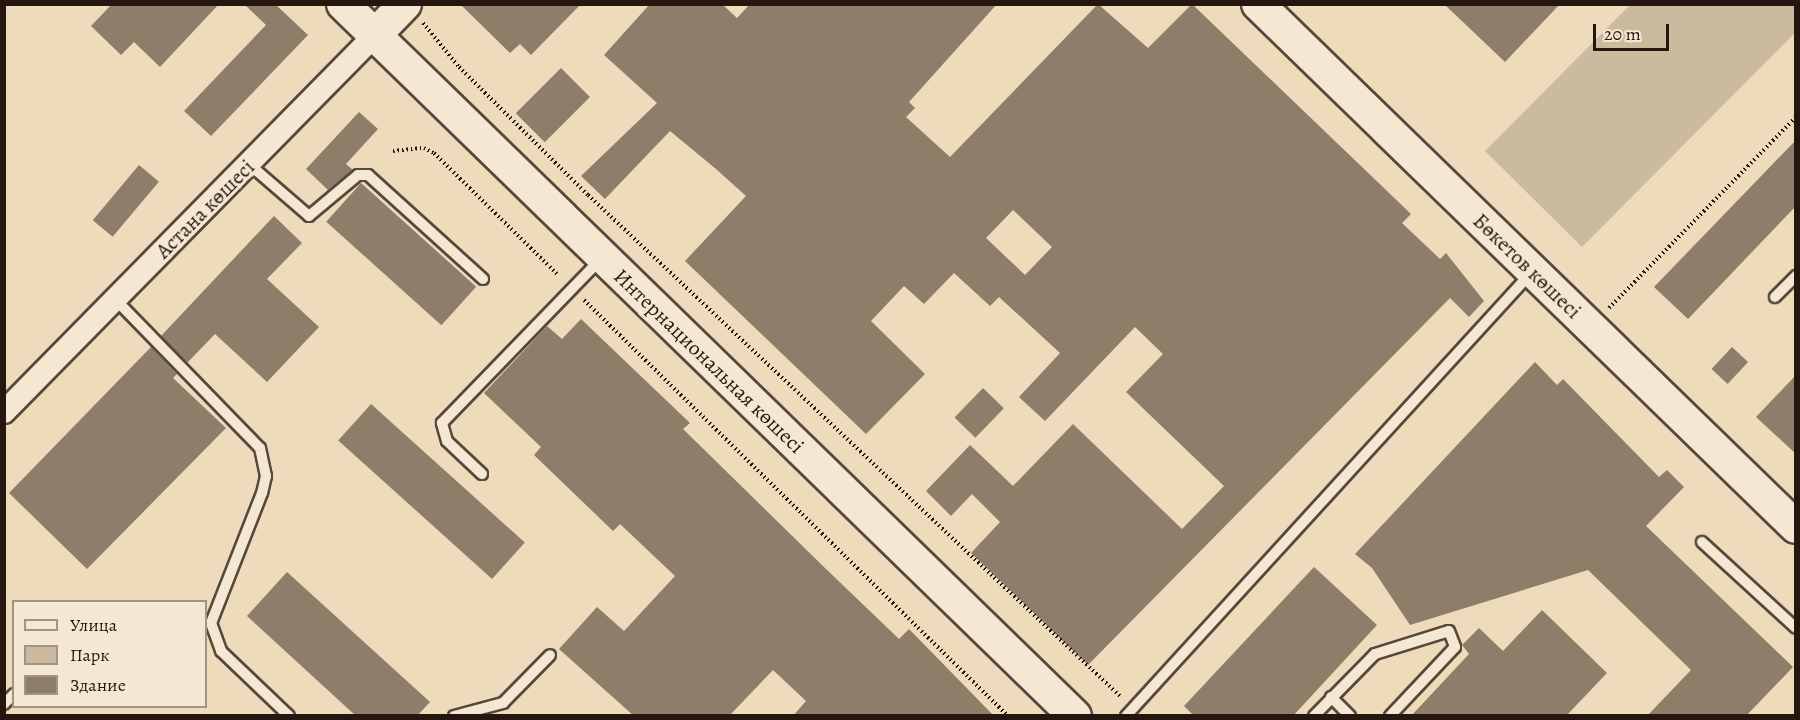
<!DOCTYPE html>
<meta charset="utf-8">
<style>
body{margin:0}
#map{position:relative;width:1800px;height:720px;overflow:hidden;background:#eedbbb;font-family:Alegreya,serif}
div>[style]{position:absolute}
.green>*{inset:0;background:#ccba9e}
.building>*{inset:0;background:#8e7d69;transform-origin:0 0}
.path>*{height:4px;margin-top:-2px;transform-origin:0;background:repeating-linear-gradient(90deg,#251710 0 1.5px,transparent 0 4.5px)}
.roads{filter:drop-shadow(2px 0 #57483b) drop-shadow(-2px 0 #57483b) drop-shadow(0 2px #57483b) drop-shadow(0 -2px #57483b)}
.lane>*{height:10px;margin:-5px;padding:0 5px;transform-origin:5px;border-radius:5px;background:#f4e8d3}
.street>*{height:22px;margin:-11px;padding:0 11px;transform-origin:11px;border-radius:11px;background:#f4e8d3}
.secondary>*{height:32px;margin:-16px;padding:0 16px;transform-origin:16px;border-radius:16px;background:#f4e8d3}
span{translate:-50% -50%;white-space:nowrap;text-align:center;line-height:1.15;-webkit-text-stroke:6px #f4e8d3;paint-order:stroke}
.street-label{font-size:21px;color:#251710}
.frame{position:absolute;inset:0;border:6px solid #251710;pointer-events:none}
.legend{position:absolute;left:12px;top:600px;width:195px;height:108px;box-sizing:border-box;background:#f4e8d3;border:2px solid #a19485;margin:0;padding:8px 10px;list-style:none;font-size:18px;color:#251710}
.legend li{display:flex;align-items:center;gap:12px;height:30px}
.legend b{width:30px;border:2px solid #a19485}
.scale{position:absolute;left:1593px;top:24px;width:76px;height:27px;box-sizing:border-box;border:3px solid #251710;border-top:0;padding-left:8px;font-size:18px;line-height:21px;white-space:nowrap;color:#251710;-webkit-text-stroke:4px #f4e8d3;paint-order:stroke}
</style>
<div id="map">
<div class="green">
<div style="clip-path:polygon(1631px 4px,1795px 5px,1795px 33px,1582px 247px,1485px 151px)"></div>
</div>
<div class="building">
<div style="clip-path:polygon(112px 4px,219px 4px,160px 67px,134px 42px,121px 55px,91px 26px)"></div>
<div style="clip-path:polygon(244px 4px,275px 4px,308px 35px,211px 136px,184px 111px,266px 25px)"></div>
<div style="clip-path:polygon(460px 4px,581px 4px,531px 55px,520px 44px,510px 53px)"></div>
<div style="clip-path:polygon(evenodd,650px 4px,722px 4px,737px 18px,750px 4px,997px 4px,909px 102px,915px 108px,906px 117px,950px 157px,1098px 4px,1148px 48px,1192px 4px,1411px 214px,1402px 223px,1440px 259px,1446px 253px,1484px 301px,1469px 317px,1450px 298px,1088px 665px,971px 553px,1000px 522px,972px 494px,951px 516px,926px 491px,970px 445px,1013px 486px,1073px 424px,1182px 529px,1224px 486px,1126px 392px,1163px 354px,1135px 327px,1045px 421px,1019px 397px,1060px 353px,999px 297px,990px 306px,954px 273px,924px 304px,904px 286px,871px 321px,925px 374px,866px 434px,685px 261px,746px 196px,716px 169px,670px 131px,605px 199px,581px 176px,657px 103px,604px 55px,650px 4px,1013px 210px,1052px 247px,1025px 275px,986px 238px,1013px 210px)"></div>
<div style="clip-path:polygon(1444px 4px,1560px 4px,1505px 62px)"></div>
<div style="left:561px;top:68px;width:41px;height:64px;rotate:45deg"></div>
<div style="clip-path:polygon(359px 112px,378px 129px,346px 164px,353px 170px,328px 190px,306px 169px)"></div>
<div style="clip-path:polygon(1796px 140px,1796px 206px,1688px 319px,1654px 287px)"></div>
<div style="left:139px;top:165px;width:26px;height:72px;rotate:40deg"></div>
<div style="left:361px;top:183px;width:155px;height:52px;rotate:42deg"></div>
<div style="clip-path:polygon(274px 216px,302px 243px,267px 279px,319px 327px,267px 382px,215px 334px,187px 363px,161px 336px)"></div>
<div style="clip-path:polygon(581px 319px,690px 423px,683px 429px,825px 568px,899px 639px,909px 629px,994px 716px,793px 716px,806px 701px,773px 670px,729px 716px,634px 716px,559px 649px,597px 607px,624px 631px,675px 576px,620px 524px,613px 531px,534px 455px,541px 447px,484px 393px,547px 326px,562px 339px)"></div>
<div style="clip-path:polygon(151px 347px,177px 374px,173px 378px,226px 428px,87px 569px,9px 493px)"></div>
<div style="left:1732px;top:347px;width:22px;height:30px;rotate:43deg"></div>
<div style="clip-path:polygon(1535px 362px,1557px 385px,1563px 379px,1659px 477px,1667px 470px,1684px 487px,1646px 526px,1793px 667px,1746px 716px,1647px 716px,1691px 670px,1588px 570px,1410px 625px,1372px 568px,1355px 554px)"></div>
<div style="clip-path:polygon(1796px 375px,1796px 454px,1756px 417px)"></div>
<div style="left:983px;top:388px;width:29px;height:41px;rotate:44deg"></div>
<div style="left:371px;top:404px;width:207px;height:49px;rotate:42deg"></div>
<div style="clip-path:polygon(1314px 567px,1377px 625px,1293px 716px,1194px 716px,1184px 706px)"></div>
<div style="clip-path:polygon(287px 572px,430px 702px,417px 716px,356px 716px,247px 616px)"></div>
<div style="clip-path:polygon(1542px 610px,1607px 673px,1566px 716px,1411px 716px,1469px 654px,1462px 645px,1479px 628px,1503px 651px)"></div>
</div>
<div class="path">
<div style="left:423px;top:23px;width:57px;rotate:50.7deg"></div>
<div style="left:459px;top:67px;width:182px;rotate:44.8deg"></div>
<div style="left:588px;top:195px;width:732px;rotate:43.28deg"></div>
<div style="left:393px;top:151px;width:31px;rotate:-6deg"></div>
<div style="left:424px;top:148px;width:11px;rotate:27deg"></div>
<div style="left:434px;top:153px;width:175px;rotate:44.5deg"></div>
<div style="left:584px;top:300px;width:594px;rotate:44.45deg"></div>
<div style="left:1609px;top:308px;width:267px;rotate:-45.6deg"></div>
</div>
<div class="roads">
<div class="lane">
<div style="left:250px;top:165px;width:78px;rotate:40.8deg"></div>
<div style="left:309px;top:216px;width:64px;rotate:-39.9deg"></div>
<div style="left:358px;top:175px;width:10px"></div>
<div style="left:368px;top:175px;width:155px;rotate:42.1deg"></div>
<div style="left:1775px;top:297px;width:30px;rotate:-45deg"></div>
<div style="left:115px;top:299px;width:208px;rotate:45.8deg"></div>
<div style="left:260px;top:448px;width:29px;rotate:78deg"></div>
<div style="left:266px;top:476px;width:17px;rotate:103deg"></div>
<div style="left:262px;top:493px;width:140px;rotate:111.4deg"></div>
<div style="left:211px;top:623px;width:30px;rotate:70deg"></div>
<div style="left:221px;top:651px;width:94px;rotate:43.7deg"></div>
<div style="left:482px;top:474px;width:48px;rotate:-136.7deg"></div>
<div style="left:447px;top:441px;width:19px;rotate:-106deg"></div>
<div style="left:442px;top:423px;width:230px;rotate:-45.9deg"></div>
<div style="left:1702px;top:542px;width:127px;rotate:42.5deg"></div>
<div style="left:1331px;top:697px;width:27px;rotate:45deg"></div>
<div style="left:4px;top:704px;width:14px;rotate:-45deg"></div>
<div style="left:454px;top:716px;width:51px;rotate:-14.9deg"></div>
<div style="left:503px;top:703px;width:67px;rotate:-45.6deg"></div>
<div style="left:1126px;top:716px;width:599px;rotate:-47.57deg"></div>
<div style="left:1314px;top:716px;width:87px;rotate:-45.5deg"></div>
<div style="left:1375px;top:654px;width:77px;rotate:-17.3deg"></div>
<div style="left:1449px;top:631px;width:17px;rotate:69deg"></div>
<div style="left:1455px;top:647px;width:95px;rotate:133.3deg"></div>
</div>
<div class="street">
<div style="left:4px;top:412px;width:529px;rotate:-45.46deg"></div>
</div>
<div class="secondary">
<div style="left:343px;top:4px;width:1021px;rotate:44.21deg"></div>
<div style="left:1258px;top:4px;width:750px;rotate:44.19deg"></div>
<div style="left:375px;top:35px;width:43px;rotate:-45.9deg"></div>
</div>
</div>
<div class="street-label">
<span style="left:205px;top:209px;rotate:-45deg">Астана көшесі</span>
<span style="left:1527px;top:266px;rotate:44deg">Бөкетов көшесі</span>
<span style="left:709px;top:361px;rotate:44deg">Интернациональная көшесі</span>
</div>
<div class="frame"></div>
<ul class="legend">
<li><b style="height:8px;background:#f4e8d3"></b>Улица</li>
<li><b style="height:16px;background:#ccba9e"></b>Парк</li>
<li><b style="height:16px;background:#8e7d69"></b>Здание</li>
</ul>
<div class="scale">20 m</div>
</div>
